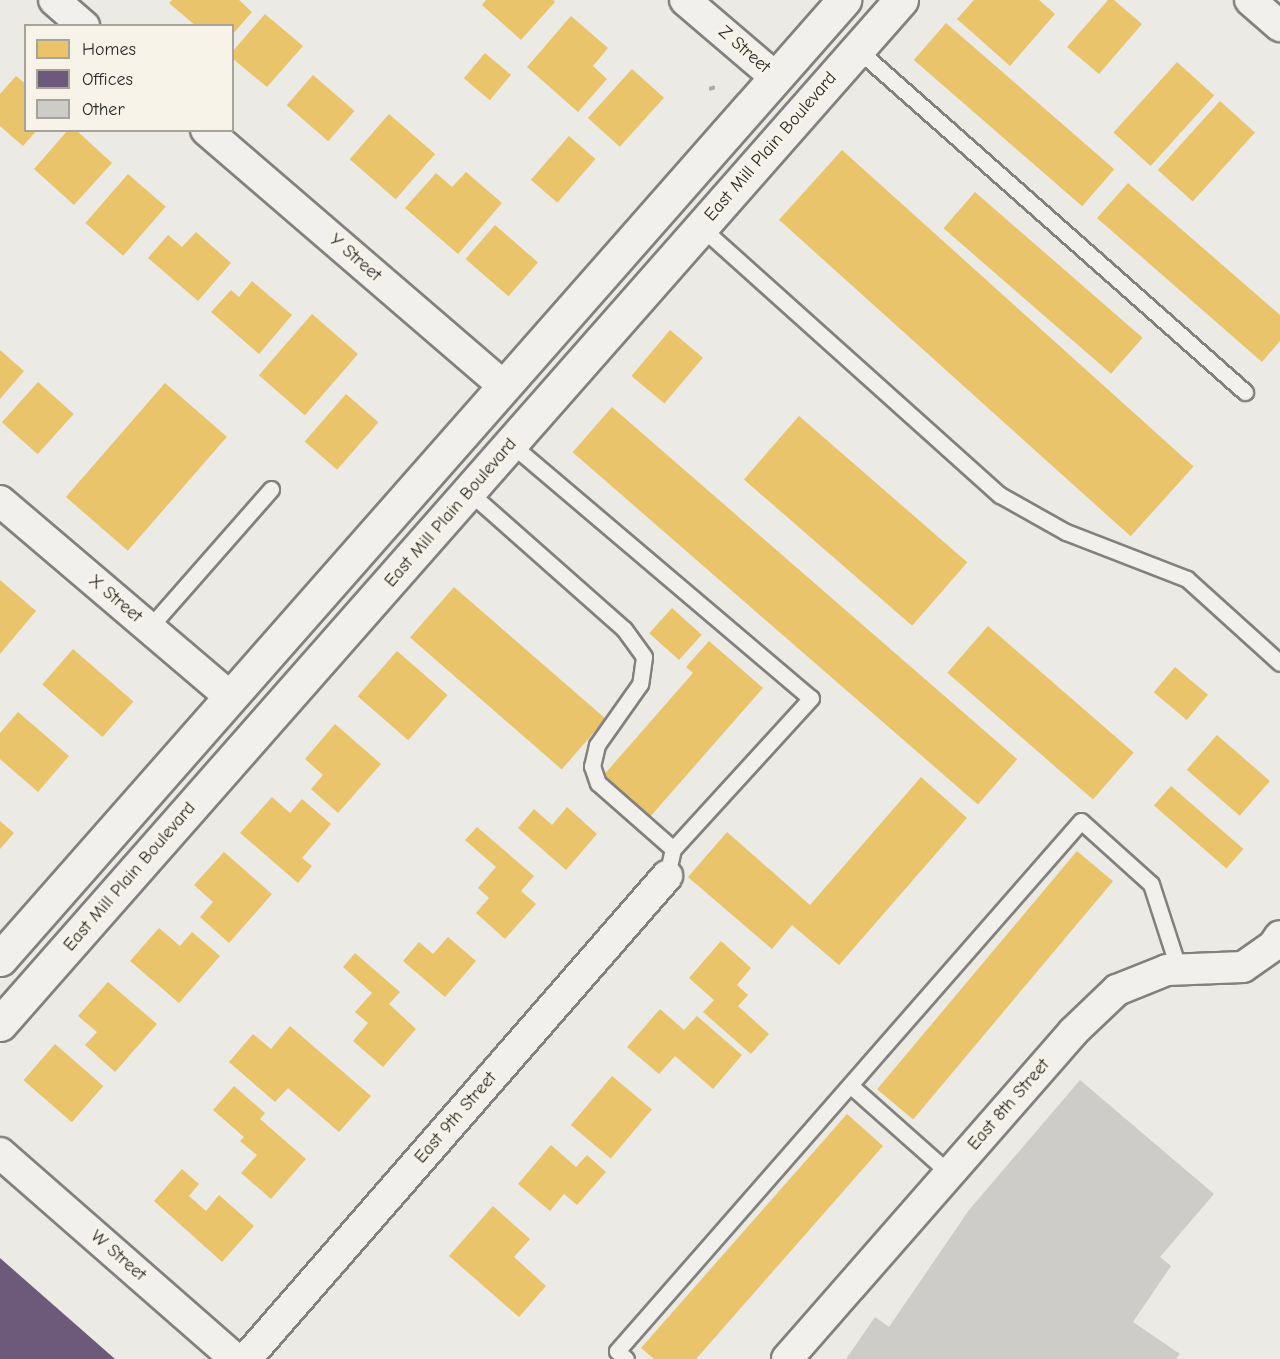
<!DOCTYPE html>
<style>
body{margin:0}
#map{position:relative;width:1280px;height:1359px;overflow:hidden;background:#eceae4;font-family:"Comic Neue",sans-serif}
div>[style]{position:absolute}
.homes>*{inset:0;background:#e9c46a;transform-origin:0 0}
.offices>*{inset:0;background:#6d597a}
.building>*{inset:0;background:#ceccc8}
.path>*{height:4px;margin-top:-2px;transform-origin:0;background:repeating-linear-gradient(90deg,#adaca9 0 6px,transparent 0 10.5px)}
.roads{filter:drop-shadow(2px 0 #82817e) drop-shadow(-2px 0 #82817e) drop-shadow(0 2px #82817e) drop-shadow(0 -2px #82817e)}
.lane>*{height:15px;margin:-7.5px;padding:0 7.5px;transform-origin:7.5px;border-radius:7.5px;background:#f1f0ec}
.street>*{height:30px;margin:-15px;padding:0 15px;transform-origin:15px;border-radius:15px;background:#f1f0ec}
.secondary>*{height:33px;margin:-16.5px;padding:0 16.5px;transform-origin:16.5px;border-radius:16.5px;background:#f1f0ec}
span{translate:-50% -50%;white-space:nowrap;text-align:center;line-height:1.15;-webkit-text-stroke:6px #f7f3e8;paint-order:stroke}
.street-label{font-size:18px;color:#2b2b2b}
.legend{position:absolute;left:24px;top:24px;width:210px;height:108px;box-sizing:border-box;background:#f7f3e8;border:2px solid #a5a39c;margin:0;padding:8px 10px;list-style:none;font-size:18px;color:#2b2b2b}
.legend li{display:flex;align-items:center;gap:12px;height:30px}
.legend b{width:30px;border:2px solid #a5a39c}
</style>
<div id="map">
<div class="homes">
<div style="clip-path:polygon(172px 0,239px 0,252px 12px,232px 35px,232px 26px,196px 26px,169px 3px)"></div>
<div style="clip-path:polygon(486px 0,553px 0,555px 2px,521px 40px,482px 5px)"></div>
<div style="clip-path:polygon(974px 0,1039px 0,1055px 14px,1010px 66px,957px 19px)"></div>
<div style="clip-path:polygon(1108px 0,1114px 0,1142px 24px,1099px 74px,1067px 47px)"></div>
<div style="clip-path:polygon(265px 14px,303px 46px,267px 87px,232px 58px,232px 52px)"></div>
<div style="clip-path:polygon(571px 16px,608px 48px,593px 66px,607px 79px,578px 112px,527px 67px)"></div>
<div style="left:946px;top:23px;width:223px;height:49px;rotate:41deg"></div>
<div style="left:485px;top:53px;width:34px;height:33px;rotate:40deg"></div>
<div style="left:1177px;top:62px;width:50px;height:95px;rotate:42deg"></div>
<div style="left:632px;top:69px;width:43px;height:66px;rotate:42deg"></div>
<div style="left:313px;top:75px;width:55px;height:40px;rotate:41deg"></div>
<div style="clip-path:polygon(16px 76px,26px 84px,26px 130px,37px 130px,23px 146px,0 126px,0 94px)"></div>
<div style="left:1220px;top:101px;width:47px;height:93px;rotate:42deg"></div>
<div style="left:389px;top:114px;width:61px;height:60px;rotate:41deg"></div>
<div style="clip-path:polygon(68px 130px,76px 130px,112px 163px,74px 205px,34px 169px)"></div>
<div style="left:569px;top:136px;width:35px;height:58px;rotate:41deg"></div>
<div style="left:842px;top:150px;width:473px;height:94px;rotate:42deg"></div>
<div style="clip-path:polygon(466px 172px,502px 203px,458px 254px,405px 208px,436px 173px,452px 187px)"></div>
<div style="left:128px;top:174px;width:50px;height:65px;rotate:41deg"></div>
<div style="clip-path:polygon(1128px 183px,1280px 315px,1280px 341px,1262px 362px,1097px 218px)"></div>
<div style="left:975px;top:192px;width:222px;height:48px;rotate:41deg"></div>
<div style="left:495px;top:225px;width:57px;height:45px;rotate:41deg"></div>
<div style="clip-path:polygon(196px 232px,231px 263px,198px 301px,148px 258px,168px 235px,182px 247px)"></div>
<div style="clip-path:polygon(252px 281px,292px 315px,259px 354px,211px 312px,231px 290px,239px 297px)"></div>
<div style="left:312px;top:314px;width:61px;height:81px;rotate:41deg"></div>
<div style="left:670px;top:330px;width:43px;height:60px;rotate:40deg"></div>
<div style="clip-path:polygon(0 350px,24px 371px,0 399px)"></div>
<div style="left:38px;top:382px;width:48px;height:54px;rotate:42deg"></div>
<div style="left:165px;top:383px;width:82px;height:151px;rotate:41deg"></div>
<div style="left:346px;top:394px;width:43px;height:63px;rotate:41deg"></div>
<div style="left:612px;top:407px;width:537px;height:60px;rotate:41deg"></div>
<div style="left:799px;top:416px;width:223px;height:84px;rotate:41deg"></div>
<div style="clip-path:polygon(0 580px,36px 611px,0 654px)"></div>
<div style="left:454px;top:587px;width:201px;height:67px;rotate:41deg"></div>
<div style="left:672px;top:608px;width:40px;height:34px;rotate:42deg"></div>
<div style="left:988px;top:626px;width:193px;height:62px;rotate:41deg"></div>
<div style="clip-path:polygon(709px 641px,763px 688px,649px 818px,602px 777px,693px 673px,686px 667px)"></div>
<div style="left:73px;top:649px;width:80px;height:47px;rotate:41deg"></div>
<div style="left:397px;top:651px;width:67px;height:60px;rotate:41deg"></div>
<div style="left:1175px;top:667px;width:43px;height:33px;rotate:40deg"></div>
<div style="clip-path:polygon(18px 712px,69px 756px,38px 792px,0 759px,0 733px)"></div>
<div style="clip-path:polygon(335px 724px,381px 764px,338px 813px,311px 789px,323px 775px,305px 759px)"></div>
<div style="left:1217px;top:735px;width:70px;height:46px;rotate:41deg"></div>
<div style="clip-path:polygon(921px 777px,967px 818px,839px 965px,792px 925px,772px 949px,688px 877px,727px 832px,810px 905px)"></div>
<div style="left:1171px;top:786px;width:96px;height:26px;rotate:41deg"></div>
<div style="clip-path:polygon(272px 797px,290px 813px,302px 799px,331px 824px,302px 858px,312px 866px,298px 883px,240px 833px)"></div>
<div style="clip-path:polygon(567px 807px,597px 834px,566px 870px,518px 828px,534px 809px,552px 825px)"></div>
<div style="clip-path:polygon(0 821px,14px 833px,0 849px)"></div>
<div style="clip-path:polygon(477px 827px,534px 876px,521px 891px,536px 904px,505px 939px,476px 913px,489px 898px,478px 888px,496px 867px,465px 840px)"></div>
<div style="left:1077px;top:851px;width:47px;height:311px;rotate:40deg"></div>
<div style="clip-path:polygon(224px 852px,272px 894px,229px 943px,200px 917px,213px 902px,194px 885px)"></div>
<div style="clip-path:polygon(159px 928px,180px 946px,192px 932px,220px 956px,179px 1003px,130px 961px)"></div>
<div style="clip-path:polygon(448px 937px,476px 961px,445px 997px,403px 961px,419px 942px,433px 954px)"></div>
<div style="clip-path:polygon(721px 941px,751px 968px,737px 985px,748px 995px,738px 1006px,769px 1034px,751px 1054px,703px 1012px,714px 1000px,689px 978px)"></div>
<div style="clip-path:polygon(355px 953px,400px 992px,389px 1004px,416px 1029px,383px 1067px,353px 1041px,368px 1023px,355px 1012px,372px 993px,343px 967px)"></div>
<div style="clip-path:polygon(108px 982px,157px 1024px,115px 1072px,85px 1045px,97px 1032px,78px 1016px)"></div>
<div style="clip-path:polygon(660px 1009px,684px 1030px,697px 1016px,742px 1055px,713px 1089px,675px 1056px,659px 1074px,627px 1047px)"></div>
<div style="clip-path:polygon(290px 1026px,371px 1096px,339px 1132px,288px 1088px,275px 1102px,229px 1062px,253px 1034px,271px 1049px)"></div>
<div style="left:55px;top:1044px;width:64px;height:48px;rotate:41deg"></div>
<div style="left:612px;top:1076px;width:52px;height:64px;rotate:40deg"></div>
<div style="clip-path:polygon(234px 1086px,265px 1113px,260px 1119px,306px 1159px,271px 1199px,241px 1173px,257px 1155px,240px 1141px,244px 1137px,213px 1110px)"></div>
<div style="clip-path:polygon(847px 1114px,883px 1146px,696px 1359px,654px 1359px,641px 1348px)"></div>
<div style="clip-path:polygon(551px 1145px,576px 1167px,587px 1155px,606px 1172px,577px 1205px,564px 1194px,550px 1211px,518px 1184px)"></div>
<div style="clip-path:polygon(182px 1169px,199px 1184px,189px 1196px,206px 1211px,219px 1195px,254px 1226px,222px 1262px,154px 1201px)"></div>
<div style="clip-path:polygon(493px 1206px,530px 1239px,514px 1257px,546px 1286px,519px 1317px,449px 1256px)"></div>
</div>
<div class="offices">
<div style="clip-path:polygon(0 1258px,115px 1359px,0 1359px)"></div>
</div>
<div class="building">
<div style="clip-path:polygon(1080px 1080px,1214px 1194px,1160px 1257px,1171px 1266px,1133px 1322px,1180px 1354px,1176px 1359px,846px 1359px,875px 1317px,889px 1327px,969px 1210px)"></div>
</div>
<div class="path">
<div style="left:709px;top:89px;width:10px;rotate:-17deg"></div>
</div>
<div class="roads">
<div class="lane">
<div style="left:857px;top:49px;width:518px;rotate:41.48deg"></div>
<div style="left:702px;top:228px;width:400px;rotate:41.9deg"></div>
<div style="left:1000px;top:495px;width:76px;rotate:29.3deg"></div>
<div style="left:1066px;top:532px;width:130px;rotate:21.2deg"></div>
<div style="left:1187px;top:579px;width:125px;rotate:42.1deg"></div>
<div style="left:511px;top:444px;width:393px;rotate:40.3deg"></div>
<div style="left:811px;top:698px;width:205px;rotate:132.4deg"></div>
<div style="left:673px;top:849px;width:28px;rotate:103deg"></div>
<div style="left:469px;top:492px;width:207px;rotate:41.5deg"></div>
<div style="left:624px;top:629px;width:34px;rotate:54deg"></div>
<div style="left:644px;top:657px;width:27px;rotate:98deg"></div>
<div style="left:640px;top:684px;width:75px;rotate:125.2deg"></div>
<div style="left:597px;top:745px;width:22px;rotate:103deg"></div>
<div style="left:592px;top:766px;width:18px;rotate:71deg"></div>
<div style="left:598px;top:783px;width:100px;rotate:41.3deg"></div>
<div style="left:149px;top:628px;width:185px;rotate:-48.7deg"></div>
<div style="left:850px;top:1085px;width:132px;rotate:41.6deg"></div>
<div style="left:626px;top:1359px;width:12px;rotate:-138deg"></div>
<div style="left:617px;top:1351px;width:704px;rotate:-48.8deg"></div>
<div style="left:1081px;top:821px;width:94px;rotate:42deg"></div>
<div style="left:1151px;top:884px;width:90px;rotate:72deg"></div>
</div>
<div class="street">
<div style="left:54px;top:0;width:40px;rotate:41deg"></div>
<div style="left:685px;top:0;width:118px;rotate:40.5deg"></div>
<div style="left:1250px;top:0;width:40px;rotate:41deg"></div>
<div style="left:206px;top:130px;width:393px;rotate:40.7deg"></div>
<div style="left:0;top:501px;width:302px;rotate:40.4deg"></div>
<div style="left:0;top:1153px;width:313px;rotate:41.2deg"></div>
<div style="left:246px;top:1359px;width:641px;rotate:-48.92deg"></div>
<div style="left:787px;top:1359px;width:434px;rotate:-48.8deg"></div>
<div style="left:1073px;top:1032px;width:61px;rotate:-43.7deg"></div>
<div style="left:1117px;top:990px;width:54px;rotate:-21.8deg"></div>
<div style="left:1167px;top:970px;width:76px;rotate:-2.3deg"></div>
<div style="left:1243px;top:967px;width:37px;rotate:-35deg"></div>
<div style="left:1273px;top:946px;width:12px;rotate:-55deg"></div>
</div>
<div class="secondary">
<div style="left:0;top:959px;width:1278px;rotate:-48.65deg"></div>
<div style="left:0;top:1024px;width:1364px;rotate:-48.66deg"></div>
</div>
</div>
<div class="street-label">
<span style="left:744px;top:50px;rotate:41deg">Z Street</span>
<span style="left:771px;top:147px;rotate:-49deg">East Mill Plain Boulevard</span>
<span style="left:355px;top:258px;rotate:41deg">Y Street</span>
<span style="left:451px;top:513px;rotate:-49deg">East Mill Plain Boulevard</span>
<span style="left:115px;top:599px;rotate:40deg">X Street</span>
<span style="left:130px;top:877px;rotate:-49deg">East Mill Plain Boulevard</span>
<span style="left:1009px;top:1105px;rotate:-49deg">East 8th Street</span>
<span style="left:456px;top:1118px;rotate:-49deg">East 9th Street</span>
<span style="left:118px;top:1256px;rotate:41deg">W Street</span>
</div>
<ul class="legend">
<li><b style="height:16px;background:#e9c46a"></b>Homes</li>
<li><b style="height:16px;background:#6d597a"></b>Offices</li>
<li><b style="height:16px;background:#ceccc8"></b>Other</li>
</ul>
</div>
